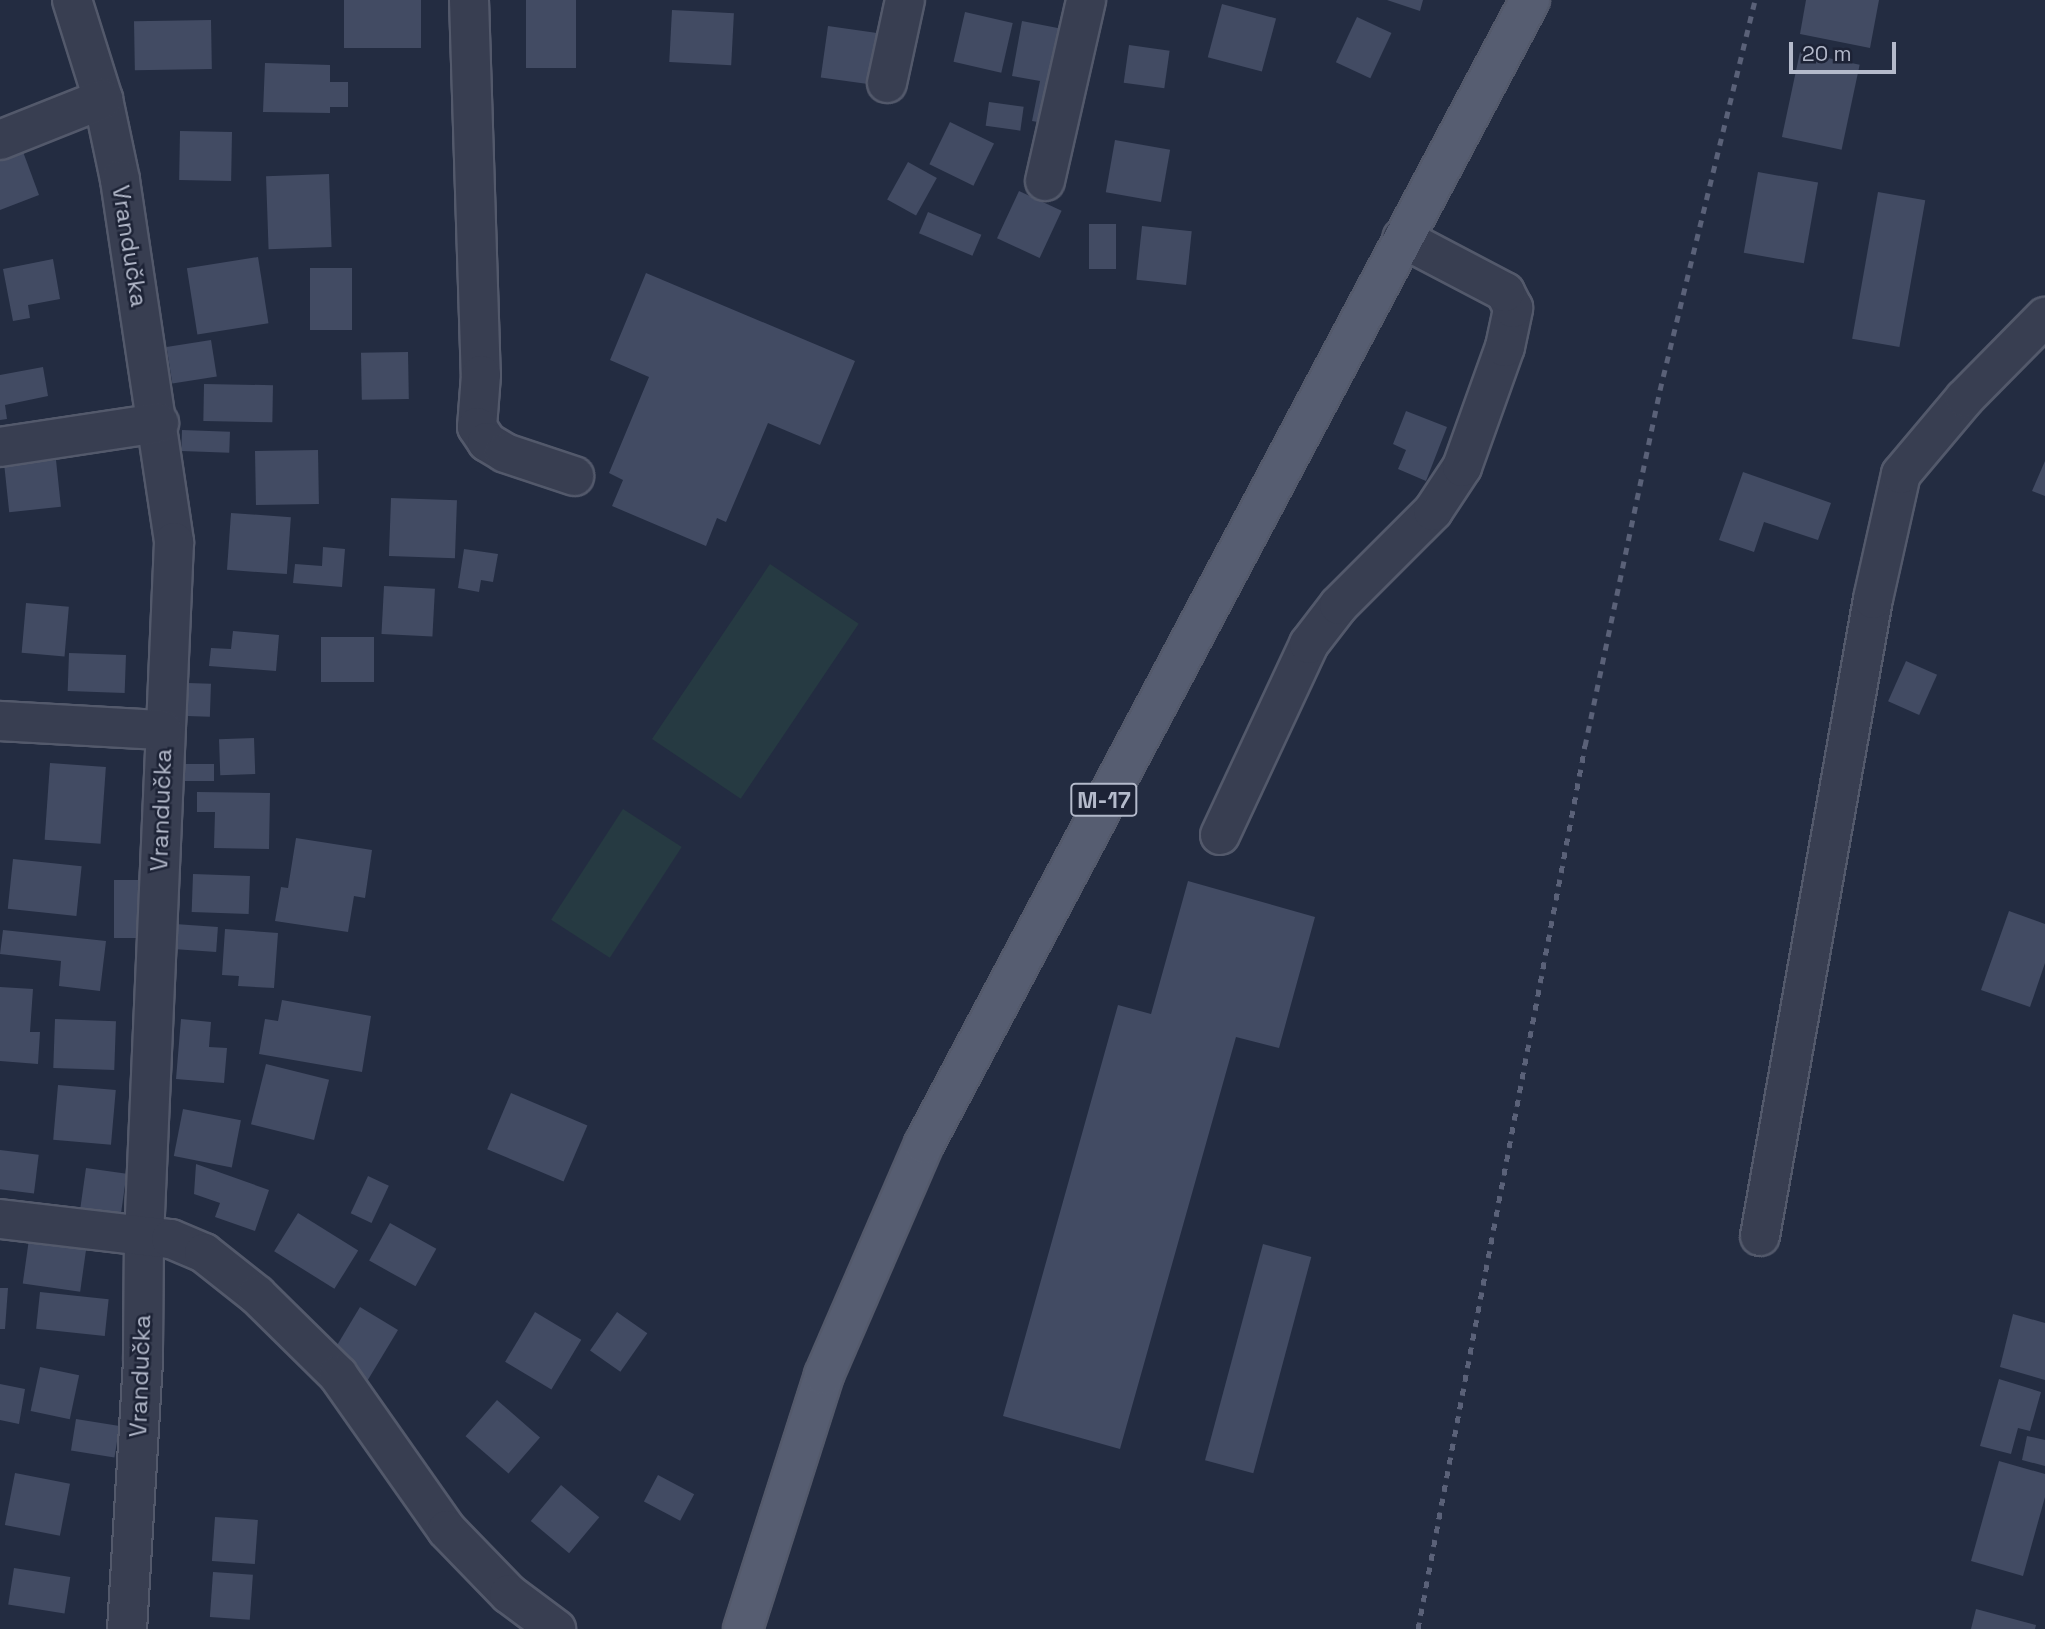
<!DOCTYPE html>
<meta charset="utf-8">
<style>
body{margin:0}
#map{position:relative;width:2045px;height:1629px;overflow:hidden;background:#232c41;font-family:"Space Grotesk",sans-serif}
div>[style]{position:absolute}
.green>*{inset:0;background:#263a42;transform-origin:0 0}
.building>*{inset:0;background:#424b63;transform-origin:0 0}
.roads{filter:drop-shadow(2px 0 #53596b) drop-shadow(-2px 0 #53596b) drop-shadow(0 2px #53596b) drop-shadow(0 -2px #53596b)}
.minor>*{height:38px;margin:-19px;padding:0 19px;transform-origin:19px;border-radius:19px;background:#383e51}
.major>*{height:38px;margin:-19px;padding:0 19px;transform-origin:19px;border-radius:19px;background:#565d71}
.rail>*{height:5px;margin-top:-2.5px;transform-origin:0;background:repeating-linear-gradient(90deg,#5a6178 0 7px,transparent 0 14px)}
span{translate:-50% -50%;white-space:nowrap;text-align:center;line-height:1.15;-webkit-text-stroke:5px #1d2336;paint-order:stroke}
.shield-label span{padding:2px 5px;background:#1d2336;border:2px solid;border-radius:5px;-webkit-text-stroke-width:0}
.shield-label{font-size:23px;color:#b4bacb;font-weight:700}
.street-label{font-size:24px;color:#b4bacb}
.scale{position:absolute;left:1789px;top:42px;width:107px;height:32px;box-sizing:border-box;border:4px solid #b4bacb;border-top:0;padding-left:9px;font-size:21px;line-height:24px;white-space:nowrap;color:#b4bacb;-webkit-text-stroke:5px #1d2336;paint-order:stroke}
</style>
<div id="map">
<div class="green">
<div style="left:770px;top:564px;width:107px;height:211px;rotate:34deg"></div>
<div style="left:623px;top:809px;width:70px;height:132px;rotate:33deg"></div>
</div>
<div class="building">
<div style="left:344px;top:0;width:77px;height:48px"></div>
<div style="left:526px;top:0;width:50px;height:68px"></div>
<div style="clip-path:polygon(1387px 0,1423px 0,1420px 11px)"></div>
<div style="clip-path:polygon(1806px 0,1879px 0,1870px 48px,1800px 34px)"></div>
<div style="left:1222px;top:4px;width:56px;height:55px;rotate:15deg"></div>
<div style="left:672px;top:10px;width:62px;height:52px;rotate:3deg"></div>
<div style="left:965px;top:12px;width:49px;height:51px;rotate:13deg"></div>
<div style="left:1357px;top:17px;width:38px;height:50px;rotate:25deg"></div>
<div style="left:211px;top:20px;width:49px;height:77px;rotate:89deg"></div>
<div style="clip-path:polygon(1022px 21px,1073px 31px,1055px 125px,1032px 121px,1040px 81px,1012px 76px)"></div>
<div style="left:828px;top:26px;width:53px;height:52px;rotate:8deg"></div>
<div style="left:1129px;top:45px;width:41px;height:38px;rotate:8deg"></div>
<div style="left:1800px;top:52px;width:61px;height:87px;rotate:12deg"></div>
<div style="clip-path:polygon(265px 63px,330px 65px,330px 82px,348px 82px,348px 107px,330px 107px,330px 113px,263px 112px)"></div>
<div style="left:989px;top:102px;width:35px;height:24px;rotate:8deg"></div>
<div style="left:950px;top:122px;width:49px;height:47px;rotate:26deg"></div>
<div style="left:180px;top:131px;width:52px;height:49px;rotate:1deg"></div>
<div style="left:1115px;top:140px;width:56px;height:53px;rotate:10deg"></div>
<div style="clip-path:polygon(22px 149px,39px 195px,0 210px,0 157px)"></div>
<div style="left:908px;top:162px;width:33px;height:43px;rotate:29deg"></div>
<div style="left:1758px;top:172px;width:61px;height:82px;rotate:10deg"></div>
<div style="left:329px;top:174px;width:73px;height:63px;rotate:88deg"></div>
<div style="left:1019px;top:191px;width:47px;height:52px;rotate:25deg"></div>
<div style="left:1878px;top:192px;width:48px;height:149px;rotate:10deg"></div>
<div style="left:928px;top:212px;width:58px;height:23px;rotate:23deg"></div>
<div style="left:1089px;top:224px;width:27px;height:45px"></div>
<div style="left:1142px;top:226px;width:50px;height:54px;rotate:6deg"></div>
<div style="left:258px;top:257px;width:67px;height:72px;rotate:81deg"></div>
<div style="clip-path:polygon(53px 259px,60px 299px,28px 305px,30px 318px,13px 321px,3px 269px)"></div>
<div style="left:310px;top:268px;width:42px;height:62px"></div>
<div style="clip-path:polygon(646px 273px,855px 361px,820px 445px,768px 423px,726px 522px,717px 518px,706px 546px,612px 506px,623px 480px,609px 473px,649px 377px,610px 360px)"></div>
<div style="left:211px;top:340px;width:37px;height:45px;rotate:81deg"></div>
<div style="left:408px;top:352px;width:47px;height:47px;rotate:89deg"></div>
<div style="clip-path:polygon(43px 367px,48px 396px,5px 405px,7px 419px,0 420px,0 375px)"></div>
<div style="left:204px;top:384px;width:69px;height:37px;rotate:1deg"></div>
<div style="clip-path:polygon(1406px 411px,1447px 427px,1426px 481px,1398px 469px,1406px 450px,1393px 444px)"></div>
<div style="left:182px;top:430px;width:48px;height:21px;rotate:2deg"></div>
<div style="left:318px;top:450px;width:54px;height:63px;rotate:89deg"></div>
<div style="left:56px;top:460px;width:47px;height:52px;rotate:84deg"></div>
<div style="clip-path:polygon(2045px 461px,2045px 496px,2032px 491px)"></div>
<div style="clip-path:polygon(1743px 472px,1831px 503px,1818px 540px,1764px 522px,1754px 552px,1719px 540px)"></div>
<div style="left:391px;top:498px;width:66px;height:58px;rotate:2deg"></div>
<div style="left:231px;top:513px;width:60px;height:57px;rotate:4deg"></div>
<div style="clip-path:polygon(323px 547px,345px 549px,342px 587px,293px 583px,295px 564px,322px 566px)"></div>
<div style="clip-path:polygon(464px 549px,498px 554px,493px 582px,481px 580px,479px 592px,458px 588px)"></div>
<div style="left:384px;top:586px;width:51px;height:48px;rotate:3deg"></div>
<div style="left:26px;top:603px;width:43px;height:50px;rotate:5deg"></div>
<div style="clip-path:polygon(233px 631px,279px 635px,276px 671px,209px 666px,211px 648px,231px 649px)"></div>
<div style="left:321px;top:637px;width:53px;height:45px"></div>
<div style="left:69px;top:653px;width:57px;height:38px;rotate:2deg"></div>
<div style="left:1906px;top:661px;width:34px;height:44px;rotate:24deg"></div>
<div style="left:188px;top:683px;width:23px;height:33px;rotate:2deg"></div>
<div style="left:254px;top:738px;width:36px;height:35px;rotate:88deg"></div>
<div style="left:50px;top:763px;width:56px;height:77px;rotate:4deg"></div>
<div style="left:179px;top:764px;width:35px;height:17px"></div>
<div style="clip-path:polygon(197px 792px,270px 793px,269px 849px,214px 848px,215px 812px,197px 812px)"></div>
<div style="clip-path:polygon(296px 838px,372px 850px,365px 898px,354px 896px,348px 932px,275px 921px,281px 887px,288px 888px)"></div>
<div style="left:13px;top:859px;width:69px;height:50px;rotate:6deg"></div>
<div style="left:193px;top:874px;width:57px;height:38px;rotate:2deg"></div>
<div style="left:114px;top:880px;width:24px;height:58px"></div>
<div style="clip-path:polygon(1188px 881px,1315px 917px,1279px 1048px,1236px 1037px,1120px 1449px,1003px 1416px,1118px 1005px,1151px 1014px)"></div>
<div style="clip-path:polygon(2009px 911px,2045px 924px,2045px 963px,2030px 1007px,1981px 990px)"></div>
<div style="left:175px;top:924px;width:43px;height:25px;rotate:4deg"></div>
<div style="clip-path:polygon(225px 929px,278px 933px,274px 988px,238px 986px,239px 976px,222px 975px)"></div>
<div style="clip-path:polygon(3px 930px,106px 941px,100px 991px,59px 986px,61px 961px,0 954px)"></div>
<div style="clip-path:polygon(0 987px,33px 989px,30px 1032px,40px 1032px,38px 1064px,0 1061px)"></div>
<div style="clip-path:polygon(282px 1000px,371px 1016px,362px 1072px,259px 1054px,265px 1019px,278px 1021px)"></div>
<div style="left:55px;top:1019px;width:61px;height:49px;rotate:2deg"></div>
<div style="clip-path:polygon(181px 1019px,211px 1022px,209px 1047px,227px 1048px,224px 1083px,176px 1079px)"></div>
<div style="left:266px;top:1064px;width:65px;height:62px;rotate:14deg"></div>
<div style="left:58px;top:1085px;width:58px;height:55px;rotate:5deg"></div>
<div style="left:511px;top:1093px;width:83px;height:61px;rotate:23deg"></div>
<div style="left:183px;top:1109px;width:59px;height:48px;rotate:11deg"></div>
<div style="left:0;top:1150px;width:39px;height:39px;rotate:7deg"></div>
<div style="clip-path:polygon(196px 1164px,269px 1190px,255px 1231px,215px 1217px,220px 1203px,194px 1194px)"></div>
<div style="left:86px;top:1168px;width:41px;height:45px;rotate:8deg"></div>
<div style="left:368px;top:1176px;width:23px;height:41px;rotate:25deg"></div>
<div style="left:298px;top:1213px;width:71px;height:45px;rotate:32deg"></div>
<div style="left:390px;top:1223px;width:53px;height:43px;rotate:29deg"></div>
<div style="left:29px;top:1239px;width:58px;height:45px;rotate:8deg"></div>
<div style="left:1263px;top:1244px;width:50px;height:224px;rotate:15deg"></div>
<div style="clip-path:polygon(0 1288px,8px 1288px,5px 1329px,0 1329px)"></div>
<div style="left:40px;top:1292px;width:69px;height:37px;rotate:6deg"></div>
<div style="clip-path:polygon(360px 1307px,398px 1330px,366px 1383px,336px 1347px)"></div>
<div style="left:535px;top:1312px;width:54px;height:58px;rotate:31deg"></div>
<div style="left:617px;top:1312px;width:37px;height:47px;rotate:35deg"></div>
<div style="clip-path:polygon(2013px 1314px,2045px 1323px,2045px 1380px,2000px 1367px)"></div>
<div style="left:40px;top:1367px;width:40px;height:45px;rotate:12deg"></div>
<div style="clip-path:polygon(1999px 1379px,2041px 1392px,2030px 1431px,2018px 1428px,2011px 1454px,1980px 1446px)"></div>
<div style="clip-path:polygon(0 1384px,25px 1389px,19px 1424px,0 1420px)"></div>
<div style="left:497px;top:1400px;width:57px;height:48px;rotate:41deg"></div>
<div style="left:76px;top:1419px;width:44px;height:32px;rotate:9deg"></div>
<div style="clip-path:polygon(2027px 1436px,2045px 1440px,2045px 1466px,2022px 1460px)"></div>
<div style="clip-path:polygon(1999px 1461px,2045px 1474px,2045px 1497px,2023px 1576px,1971px 1561px)"></div>
<div style="left:15px;top:1473px;width:56px;height:53px;rotate:11deg"></div>
<div style="left:658px;top:1475px;width:41px;height:30px;rotate:28deg"></div>
<div style="left:561px;top:1485px;width:50px;height:47px;rotate:40deg"></div>
<div style="left:215px;top:1517px;width:43px;height:44px;rotate:4deg"></div>
<div style="left:14px;top:1568px;width:57px;height:37px;rotate:9deg"></div>
<div style="left:213px;top:1572px;width:40px;height:45px;rotate:4deg"></div>
<div style="clip-path:polygon(1976px 1609px,2036px 1625px,2035px 1629px,1971px 1629px)"></div>
</div>
<div class="roads">
<div class="minor">
<div style="left:72px;top:0;width:104px;rotate:72.6deg"></div>
<div style="left:103px;top:99px;width:83px;rotate:78.1deg"></div>
<div style="left:120px;top:180px;width:366px;rotate:81.5deg"></div>
<div style="left:174px;top:542px;width:696px;rotate:92.47deg"></div>
<div style="left:144px;top:1237px;width:124px;rotate:90.5deg"></div>
<div style="left:143px;top:1361px;width:268px;rotate:93.4deg"></div>
<div style="left:469px;top:0;width:375px;rotate:88.2deg"></div>
<div style="left:481px;top:375px;width:52px;rotate:94.4deg"></div>
<div style="left:477px;top:427px;width:18px;rotate:56deg"></div>
<div style="left:487px;top:442px;width:21px;rotate:31deg"></div>
<div style="left:505px;top:453px;width:73px;rotate:18.4deg"></div>
<div style="left:887px;top:83px;width:85px;rotate:-77.8deg"></div>
<div style="left:0;top:140px;width:111px;rotate:-21.7deg"></div>
<div style="left:1045px;top:181px;width:186px;rotate:-77.2deg"></div>
<div style="left:0;top:447px;width:161px;rotate:-8.6deg"></div>
<div style="left:0;top:721px;width:163px;rotate:3.2deg"></div>
<div style="left:1220px;top:835px;width:211px;rotate:-65deg"></div>
<div style="left:1309px;top:644px;width:49px;rotate:-52.4deg"></div>
<div style="left:1339px;top:605px;width:133px;rotate:-45deg"></div>
<div style="left:1433px;top:511px;width:53px;rotate:-56.6deg"></div>
<div style="left:1462px;top:467px;width:127px;rotate:-70.3deg"></div>
<div style="left:1505px;top:347px;width:40px;rotate:-78deg"></div>
<div style="left:1513px;top:308px;width:18px;rotate:-117deg"></div>
<div style="left:1505px;top:292px;width:116px;rotate:-152.3deg"></div>
<div style="left:0;top:1219px;width:172px;rotate:6.7deg"></div>
<div style="left:171px;top:1239px;width:36px;rotate:23deg"></div>
<div style="left:204px;top:1253px;width:68px;rotate:38.4deg"></div>
<div style="left:257px;top:1295px;width:114px;rotate:44.6deg"></div>
<div style="left:338px;top:1375px;width:189px;rotate:54.9deg"></div>
<div style="left:447px;top:1530px;width:89px;rotate:45.9deg"></div>
<div style="left:509px;top:1594px;width:59px;rotate:36.7deg"></div>
<div style="left:1760px;top:1236px;width:647px;rotate:-79.94deg"></div>
<div style="left:1873px;top:599px;width:128px;rotate:-77.4deg"></div>
<div style="left:1901px;top:474px;width:99px;rotate:-49.9deg"></div>
<div style="left:1965px;top:398px;width:114px;rotate:-45.4deg"></div>
</div>
<div class="major">
<div style="left:743px;top:1629px;width:267px;rotate:-72.3deg"></div>
<div style="left:824px;top:1375px;width:252px;rotate:-66.6deg"></div>
<div style="left:924px;top:1144px;width:1295px;rotate:-62.09deg"></div>
</div>
</div>
<div class="rail">
<div style="left:1418px;top:1629px;width:899px;rotate:-79.29deg"></div>
<div style="left:1585px;top:746px;width:364px;rotate:-78.1deg"></div>
<div style="left:1660px;top:390px;width:401px;rotate:-76.3deg"></div>
</div>
<div class="shield-label">
<span style="left:1104px;top:800px">M-17</span>
</div>
<div class="street-label">
<span style="left:130px;top:246px;rotate:81deg">Vrandučka</span>
<span style="left:161px;top:810px;rotate:-88deg">Vrandučka</span>
<span style="left:140px;top:1376px;rotate:-88deg">Vrandučka</span>
</div>
<div class="scale">20 m</div>
</div>
